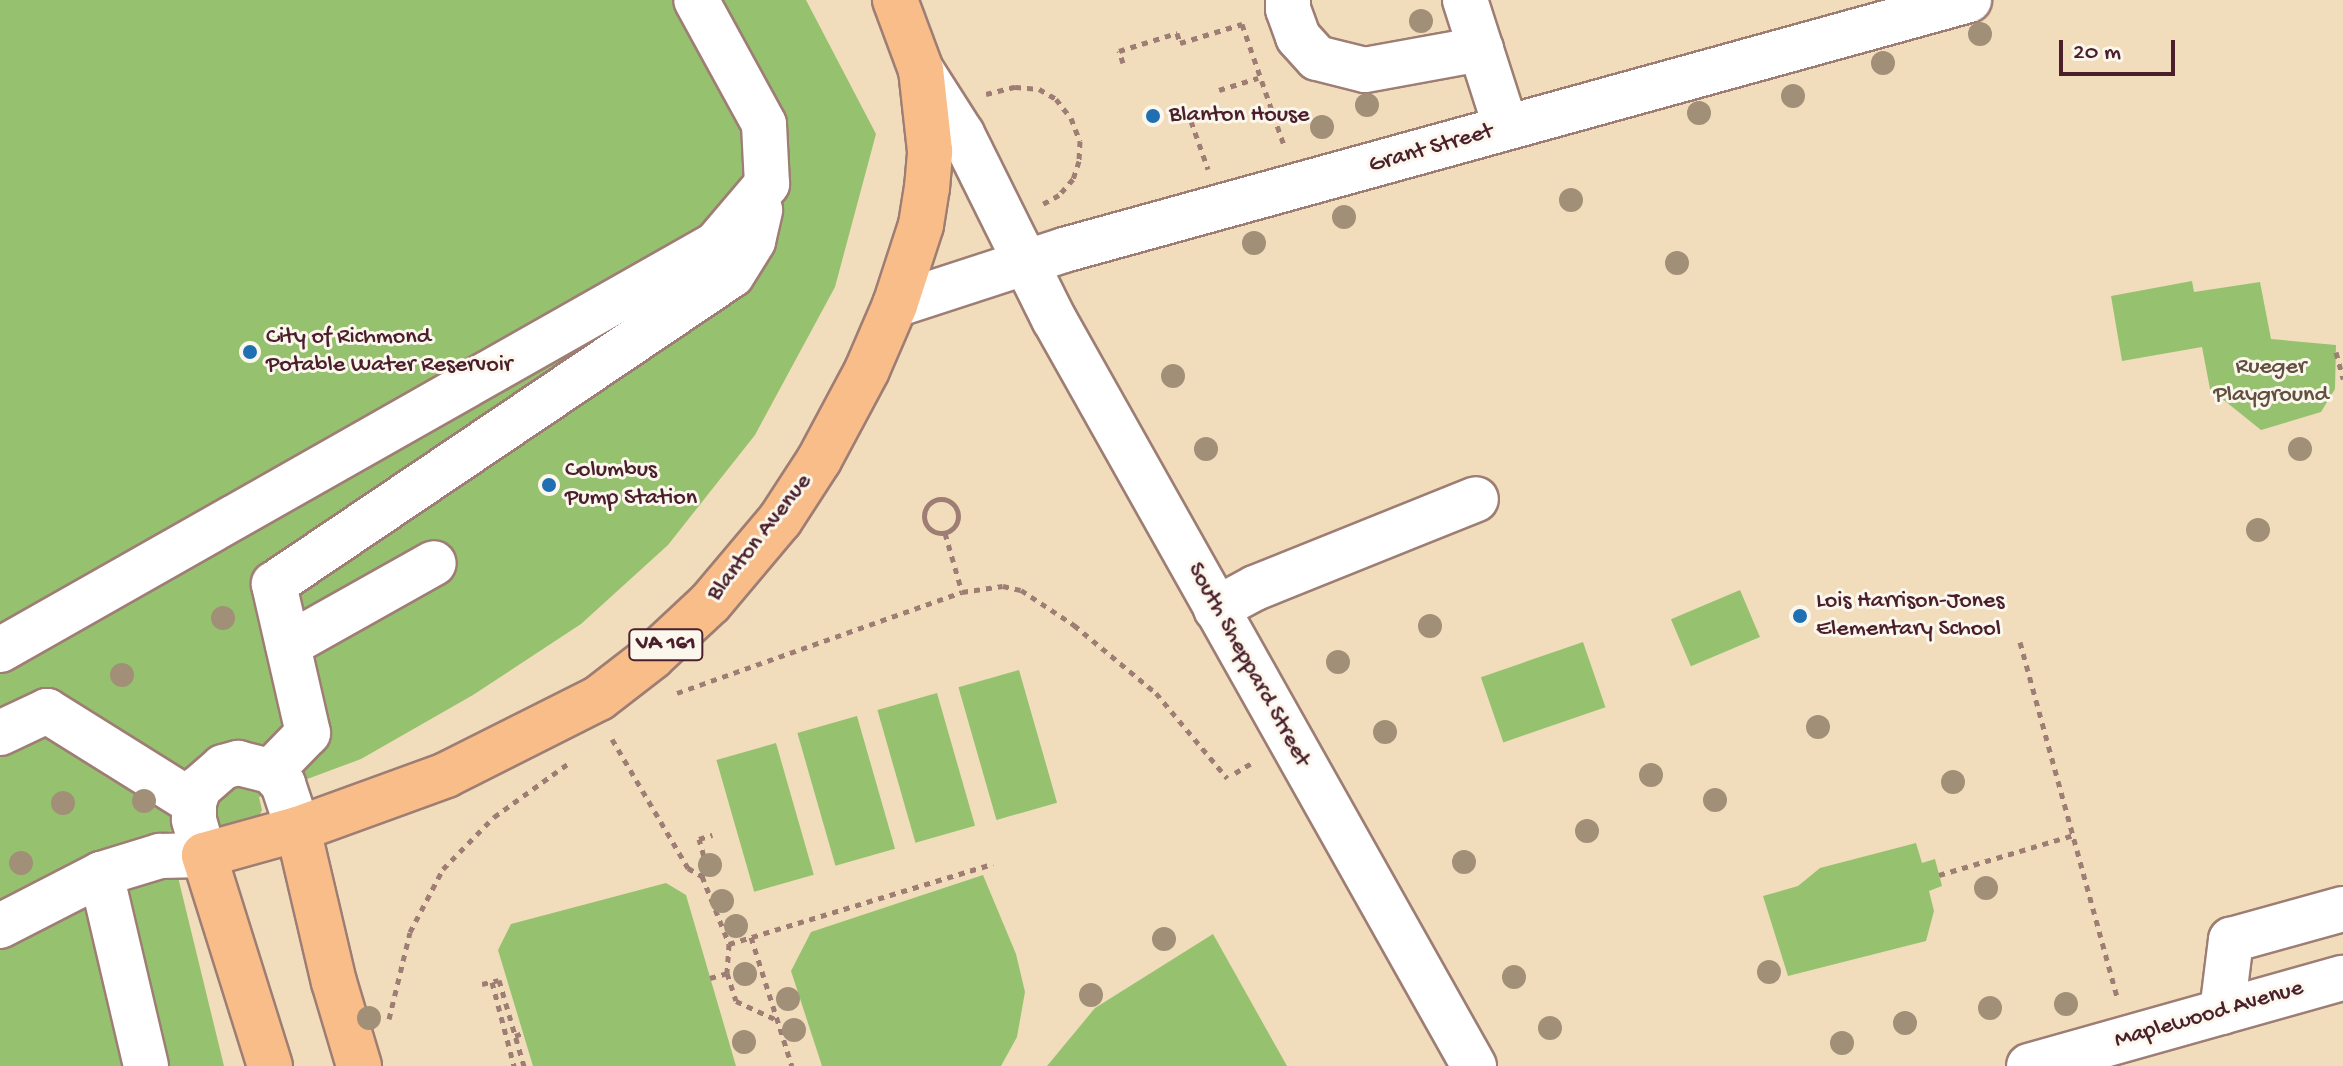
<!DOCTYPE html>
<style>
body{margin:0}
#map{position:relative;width:2343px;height:1066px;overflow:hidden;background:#f1ddbc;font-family:"Gochi Hand",sans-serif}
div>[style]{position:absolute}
.green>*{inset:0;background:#96c270;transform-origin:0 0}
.path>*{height:5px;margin-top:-2.5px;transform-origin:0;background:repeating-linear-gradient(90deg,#9e7e74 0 6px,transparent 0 12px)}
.path>.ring{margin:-2.5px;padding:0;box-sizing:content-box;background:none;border:5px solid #9e7e74;border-radius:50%}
.roads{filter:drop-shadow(2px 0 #9e7e74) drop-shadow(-2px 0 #9e7e74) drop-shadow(0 2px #9e7e74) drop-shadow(0 -2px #9e7e74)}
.minor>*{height:44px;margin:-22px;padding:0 22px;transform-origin:22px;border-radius:22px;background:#fff}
.major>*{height:44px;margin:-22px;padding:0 22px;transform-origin:22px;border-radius:22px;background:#f8bd89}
.trees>*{width:24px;height:24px;margin:-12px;border-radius:50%;background:#a28f78}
.dots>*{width:22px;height:22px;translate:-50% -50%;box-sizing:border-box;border:4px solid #fbf7ec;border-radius:50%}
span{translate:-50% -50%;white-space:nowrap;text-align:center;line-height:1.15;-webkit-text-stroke:6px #fbf7ec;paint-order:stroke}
.shield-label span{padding:2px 6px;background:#fbf7ec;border:2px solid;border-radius:6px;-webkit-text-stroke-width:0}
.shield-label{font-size:22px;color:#4a1f2b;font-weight:700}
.poi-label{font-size:24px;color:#4a1f2b}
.left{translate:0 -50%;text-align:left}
.street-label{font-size:24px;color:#4a1f2b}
.park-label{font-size:24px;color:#615040}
.scale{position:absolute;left:2059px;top:40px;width:116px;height:36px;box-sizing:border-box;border:4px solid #4a1f2b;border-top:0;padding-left:10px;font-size:24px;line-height:28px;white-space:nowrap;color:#4a1f2b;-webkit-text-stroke:6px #fbf7ec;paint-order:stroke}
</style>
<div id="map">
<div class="green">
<div style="clip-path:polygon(0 0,806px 0,876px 134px,835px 287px,755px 435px,668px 545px,581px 624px,473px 695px,361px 759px,259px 797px,262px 810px,256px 824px,227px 832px,215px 825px,209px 816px,167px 832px,224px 1066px,0 1066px)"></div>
<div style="clip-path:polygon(2192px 281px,2194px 292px,2260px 282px,2271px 339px,2336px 345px,2335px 389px,2321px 412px,2261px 430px,2210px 389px,2202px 347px,2122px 361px,2111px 296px)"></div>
<div style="left:1740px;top:590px;width:51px;height:75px;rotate:67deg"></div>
<div style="left:1583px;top:642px;width:69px;height:108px;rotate:71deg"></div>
<div style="left:1019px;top:670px;width:138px;height:63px;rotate:74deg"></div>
<div style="left:937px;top:693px;width:138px;height:62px;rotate:74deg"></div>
<div style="left:857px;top:716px;width:138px;height:62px;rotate:74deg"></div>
<div style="left:776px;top:743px;width:137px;height:62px;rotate:74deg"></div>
<div style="clip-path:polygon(1916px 843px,1922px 863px,1935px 859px,1942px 886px,1929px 891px,1934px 911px,1926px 941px,1788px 976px,1763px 896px,1798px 886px,1820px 868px)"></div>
<div style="clip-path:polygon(983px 875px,1016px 954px,1025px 992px,1017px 1037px,1001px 1066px,822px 1066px,791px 971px,811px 932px)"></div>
<div style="clip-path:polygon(666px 883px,686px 895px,736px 1066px,533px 1066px,498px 950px,511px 924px)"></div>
<div style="clip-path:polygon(1213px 934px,1287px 1066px,1047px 1066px,1095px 1008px)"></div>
</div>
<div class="path">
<div style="left:1123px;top:63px;width:13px;rotate:-108deg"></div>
<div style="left:1119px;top:51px;width:61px;rotate:-17.2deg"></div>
<div style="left:1177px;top:33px;width:10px;rotate:73deg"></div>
<div style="left:1180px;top:43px;width:65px;rotate:-17deg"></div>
<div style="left:1242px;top:24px;width:131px;rotate:70.9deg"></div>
<div style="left:1219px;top:90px;width:41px;rotate:-17.1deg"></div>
<div style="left:986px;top:94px;width:30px;rotate:-14deg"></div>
<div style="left:1015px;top:87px;width:24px;rotate:5deg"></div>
<div style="left:1039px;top:89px;width:20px;rotate:30deg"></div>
<div style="left:1056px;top:99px;width:24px;rotate:52deg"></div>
<div style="left:1071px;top:118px;width:25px;rotate:69deg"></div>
<div style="left:1080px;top:141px;width:20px;rotate:93deg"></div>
<div style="left:1079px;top:161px;width:19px;rotate:108deg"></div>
<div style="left:1073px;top:179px;width:21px;rotate:131deg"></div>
<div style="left:1059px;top:195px;width:18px;rotate:151deg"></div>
<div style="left:1191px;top:121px;width:51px;rotate:70.5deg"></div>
<div style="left:2336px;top:352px;width:28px;rotate:75deg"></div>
<div class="ring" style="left:924px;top:499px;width:29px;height:29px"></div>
<div style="left:945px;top:533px;width:61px;rotate:73.9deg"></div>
<div style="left:2020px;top:642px;width:371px;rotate:74.7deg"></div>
<div style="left:677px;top:693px;width:302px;rotate:-19.5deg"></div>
<div style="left:962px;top:592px;width:41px;rotate:-8.3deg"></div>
<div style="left:1003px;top:586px;width:18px;rotate:13deg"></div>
<div style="left:1021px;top:590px;width:64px;rotate:33.4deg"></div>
<div style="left:1074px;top:625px;width:107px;rotate:39.7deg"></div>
<div style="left:1156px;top:693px;width:111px;rotate:50.1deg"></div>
<div style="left:612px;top:739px;width:150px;rotate:59.5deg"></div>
<div style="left:688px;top:868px;width:16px;rotate:30deg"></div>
<div style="left:702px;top:876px;width:73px;rotate:68.3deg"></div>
<div style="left:729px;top:944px;width:29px;rotate:94deg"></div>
<div style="left:727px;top:973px;width:29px;rotate:72deg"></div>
<div style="left:736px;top:1001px;width:47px;rotate:24.9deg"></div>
<div style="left:1235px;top:773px;width:23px;rotate:-31deg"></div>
<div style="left:1939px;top:875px;width:141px;rotate:-16.5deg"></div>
<div style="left:702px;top:876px;width:10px;rotate:-61deg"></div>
<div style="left:707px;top:867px;width:29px;rotate:-106deg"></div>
<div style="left:699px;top:839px;width:14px;rotate:-17deg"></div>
<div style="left:751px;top:937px;width:135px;rotate:72.4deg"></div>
<div style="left:729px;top:944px;width:276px;rotate:-16.9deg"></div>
<div style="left:710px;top:978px;width:18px;rotate:-16deg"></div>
<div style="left:492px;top:982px;width:87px;rotate:75.3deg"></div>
<div style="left:482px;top:984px;width:17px;rotate:-13deg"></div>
<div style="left:499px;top:980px;width:90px;rotate:73.8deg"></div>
<div style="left:389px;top:1019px;width:89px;rotate:-76.4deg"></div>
<div style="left:410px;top:932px;width:71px;rotate:-62.4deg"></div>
<div style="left:443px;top:869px;width:73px;rotate:-45.6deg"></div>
<div style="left:494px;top:817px;width:92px;rotate:-35.8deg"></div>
<div style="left:515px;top:1036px;width:9px;rotate:-21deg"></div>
</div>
<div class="roads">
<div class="minor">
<div style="left:1288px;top:0;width:9px;rotate:90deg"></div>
<div style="left:1288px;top:9px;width:30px;rotate:70deg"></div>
<div style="left:1298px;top:37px;width:28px;rotate:48deg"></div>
<div style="left:1317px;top:58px;width:49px;rotate:14deg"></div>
<div style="left:1365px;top:70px;width:118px;rotate:-10.3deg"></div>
<div style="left:1465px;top:0;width:134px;rotate:72.2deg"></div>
<div style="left:921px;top:70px;width:76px;rotate:57.4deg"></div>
<div style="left:962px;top:134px;width:207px;rotate:63.6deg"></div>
<div style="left:1054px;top:319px;width:857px;rotate:60.65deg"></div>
<div style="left:895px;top:305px;width:178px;rotate:-18deg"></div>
<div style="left:1064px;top:250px;width:939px;rotate:-15.44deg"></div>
<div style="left:1216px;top:609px;width:44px;rotate:-28.3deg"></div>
<div style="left:1255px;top:588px;width:238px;rotate:-21.9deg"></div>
<div style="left:288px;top:645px;width:167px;rotate:-29.3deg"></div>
<div style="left:0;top:650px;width:823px;rotate:-29.55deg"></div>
<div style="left:716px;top:244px;width:79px;rotate:-49.6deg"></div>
<div style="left:767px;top:184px;width:60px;rotate:-92.9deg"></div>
<div style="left:764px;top:124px;width:141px;rotate:-118.7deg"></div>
<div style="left:0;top:733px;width:52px;rotate:-25.1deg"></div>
<div style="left:47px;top:711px;width:173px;rotate:32deg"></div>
<div style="left:271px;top:771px;width:53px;rotate:-45.8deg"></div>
<div style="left:308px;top:733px;width:153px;rotate:-102.9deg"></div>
<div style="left:274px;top:584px;width:552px;rotate:-34.01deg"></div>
<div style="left:732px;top:275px;width:40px;rotate:-58deg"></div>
<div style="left:753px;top:241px;width:32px;rotate:-77deg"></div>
<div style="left:101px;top:874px;width:197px;rotate:76.8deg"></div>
<div style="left:0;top:926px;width:114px;rotate:-27.2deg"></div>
<div style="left:101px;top:874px;width:62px;rotate:-17deg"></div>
<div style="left:160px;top:856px;width:44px;rotate:-1.3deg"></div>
<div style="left:204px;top:855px;width:37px;rotate:-106deg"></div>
<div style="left:194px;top:819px;width:16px;rotate:-90deg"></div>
<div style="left:194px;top:803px;width:16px;rotate:-72deg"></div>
<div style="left:199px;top:788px;width:32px;rotate:-41deg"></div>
<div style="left:223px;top:767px;width:16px;rotate:-15deg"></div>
<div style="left:238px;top:763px;width:34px;rotate:14deg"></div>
<div style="left:271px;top:771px;width:18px;rotate:47deg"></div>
<div style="left:283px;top:784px;width:47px;rotate:71.6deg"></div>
<div style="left:2222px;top:1012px;width:73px;rotate:-82.9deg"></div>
<div style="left:2231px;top:940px;width:116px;rotate:-15.5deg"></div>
<div style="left:2029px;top:1066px;width:326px;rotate:-15.7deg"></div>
</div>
<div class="major">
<div style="left:298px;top:829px;width:157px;rotate:76.8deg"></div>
<div style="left:334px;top:982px;width:88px;rotate:73.4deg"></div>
<div style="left:270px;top:1066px;width:221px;rotate:-107.4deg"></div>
<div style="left:204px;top:855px;width:98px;rotate:-15.5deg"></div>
<div style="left:298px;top:829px;width:158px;rotate:-20deg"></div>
<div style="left:446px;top:775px;width:171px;rotate:-26.7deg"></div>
<div style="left:599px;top:698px;width:67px;rotate:-37.7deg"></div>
<div style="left:652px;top:657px;width:79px;rotate:-43deg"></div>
<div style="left:710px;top:603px;width:109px;rotate:-49.9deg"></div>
<div style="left:780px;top:520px;width:72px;rotate:-57deg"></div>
<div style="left:819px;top:460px;width:102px;rotate:-61.9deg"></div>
<div style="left:867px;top:370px;width:71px;rotate:-66.7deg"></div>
<div style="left:895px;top:305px;width:84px;rotate:-72deg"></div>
<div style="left:921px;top:225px;width:37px;rotate:-81deg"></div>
<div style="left:927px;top:188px;width:37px;rotate:-85deg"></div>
<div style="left:930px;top:151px;width:81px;rotate:-96.3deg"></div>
<div style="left:921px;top:70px;width:75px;rotate:-110.4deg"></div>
</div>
</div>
<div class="trees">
<div style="left:1421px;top:21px"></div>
<div style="left:1980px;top:34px"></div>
<div style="left:1883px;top:63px"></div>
<div style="left:1793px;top:96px"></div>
<div style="left:1367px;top:105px"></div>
<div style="left:1699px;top:113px"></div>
<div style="left:1322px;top:127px"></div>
<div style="left:1571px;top:200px"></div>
<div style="left:1344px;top:217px"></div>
<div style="left:1254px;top:243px"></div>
<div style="left:1677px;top:263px"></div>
<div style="left:1173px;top:376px"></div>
<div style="left:1206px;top:449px"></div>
<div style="left:2300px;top:449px"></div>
<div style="left:2258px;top:530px"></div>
<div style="left:223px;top:618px"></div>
<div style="left:1430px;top:626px"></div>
<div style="left:1338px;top:662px"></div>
<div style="left:122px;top:675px"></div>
<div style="left:1818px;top:727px"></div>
<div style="left:1385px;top:732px"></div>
<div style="left:1651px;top:775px"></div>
<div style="left:1953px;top:782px"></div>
<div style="left:1715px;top:800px"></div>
<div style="left:144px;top:801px"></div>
<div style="left:63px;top:803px"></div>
<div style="left:1587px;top:831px"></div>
<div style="left:1464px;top:862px"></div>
<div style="left:21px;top:863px"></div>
<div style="left:710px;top:865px"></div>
<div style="left:1986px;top:888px"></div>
<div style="left:722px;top:901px"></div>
<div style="left:736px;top:926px"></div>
<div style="left:1164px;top:939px"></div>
<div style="left:1769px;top:972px"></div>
<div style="left:745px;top:974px"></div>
<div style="left:1514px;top:977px"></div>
<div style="left:1091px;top:995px"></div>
<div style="left:788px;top:999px"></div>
<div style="left:2066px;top:1004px"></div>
<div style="left:1990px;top:1008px"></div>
<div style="left:369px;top:1018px"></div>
<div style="left:1905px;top:1023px"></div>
<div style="left:1550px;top:1028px"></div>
<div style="left:794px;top:1030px"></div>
<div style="left:744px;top:1042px"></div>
<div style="left:1842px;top:1043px"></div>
</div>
<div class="dots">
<div style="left:1153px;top:116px;background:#1f6fb2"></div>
<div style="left:250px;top:352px;background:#1f6fb2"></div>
<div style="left:549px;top:485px;background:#1f6fb2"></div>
<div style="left:1800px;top:616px;background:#1f6fb2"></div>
</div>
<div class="shield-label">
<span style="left:666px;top:645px">VA 161</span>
</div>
<div class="poi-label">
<span class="left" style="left:1169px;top:116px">Blanton House</span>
<span class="left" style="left:266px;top:352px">City of Richmond<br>Potable Water Reservoir</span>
<span class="left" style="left:565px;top:485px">Columbus<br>Pump Station</span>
<span class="left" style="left:1816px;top:616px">Lois Harrison-Jones<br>Elementary School</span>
</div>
<div class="street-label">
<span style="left:1431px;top:149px;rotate:-16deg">Grant Street</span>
<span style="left:760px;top:538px;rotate:-52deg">Blanton Avenue</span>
<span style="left:1248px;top:665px;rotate:61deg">South Sheppard Street</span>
<span style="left:2209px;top:1015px;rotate:-16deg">Maplewood Avenue</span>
</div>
<div class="park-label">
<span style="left:2271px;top:382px">Rueger<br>Playground</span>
</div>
<div class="scale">20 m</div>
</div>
